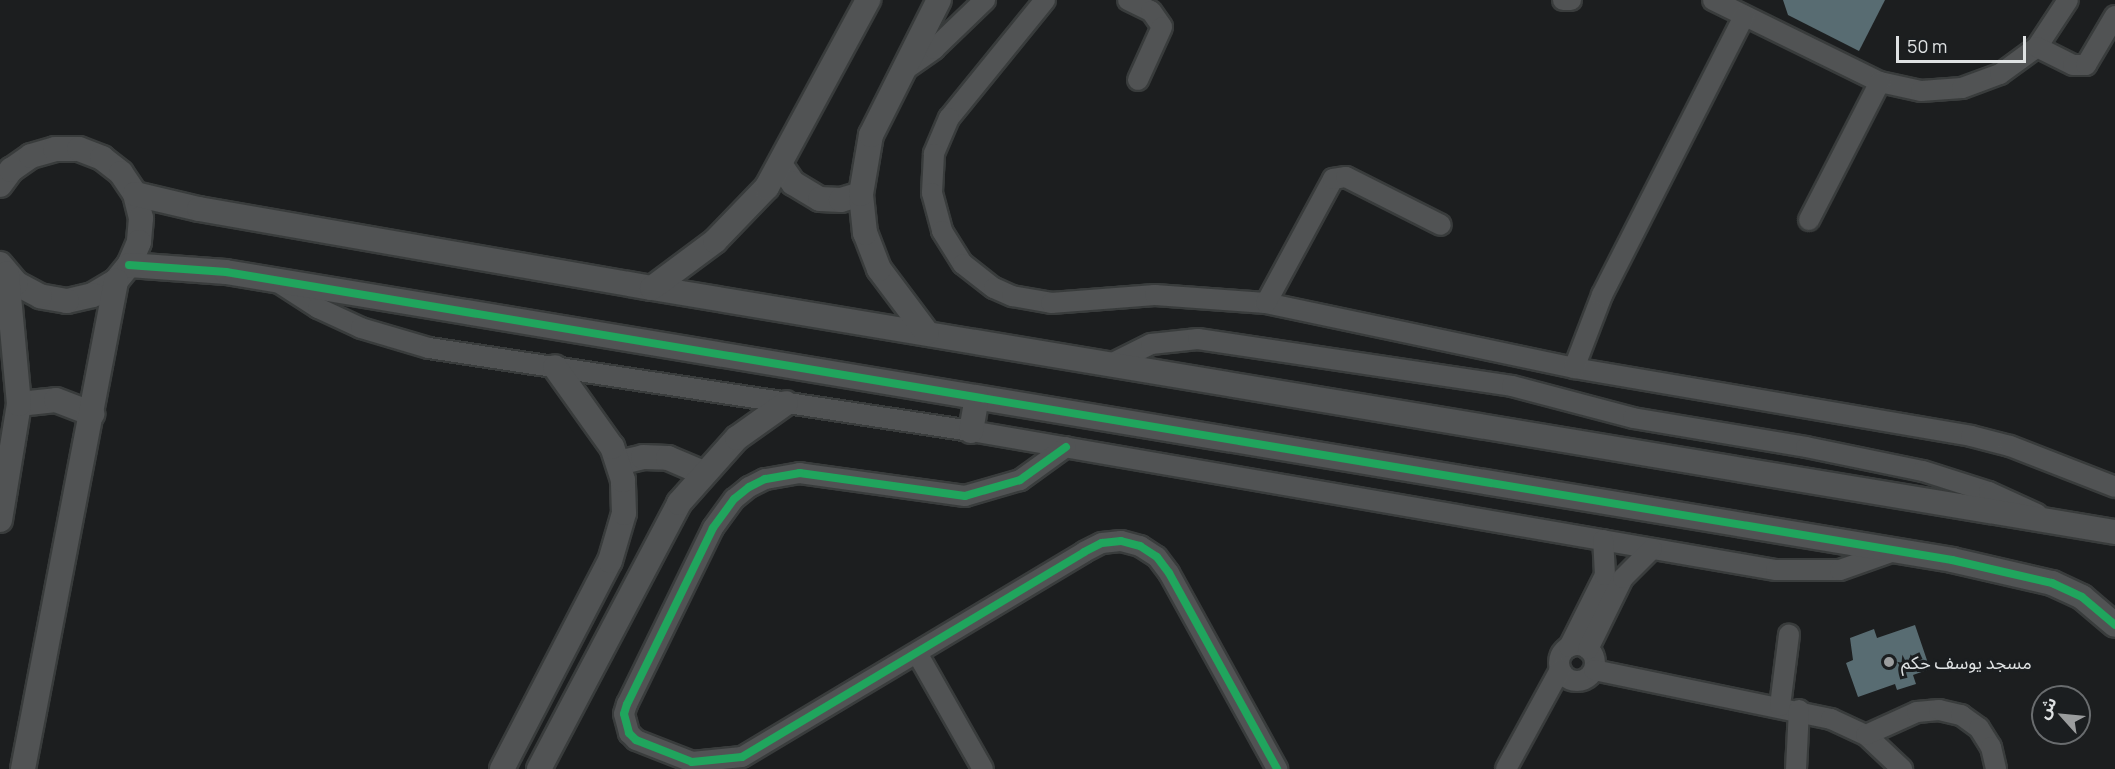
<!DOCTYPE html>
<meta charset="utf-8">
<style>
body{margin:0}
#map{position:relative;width:2115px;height:769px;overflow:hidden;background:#1c1e1f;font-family:Manrope,"Noto Sans Arabic",sans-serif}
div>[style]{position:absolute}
.building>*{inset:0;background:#586c72}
.roads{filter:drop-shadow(2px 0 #393c3c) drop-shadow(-2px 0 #393c3c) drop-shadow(0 2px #393c3c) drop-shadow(0 -2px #393c3c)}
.minor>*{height:20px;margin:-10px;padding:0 10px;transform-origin:10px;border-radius:10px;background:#515354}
.minor>.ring{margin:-10px;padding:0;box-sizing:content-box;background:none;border:20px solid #515354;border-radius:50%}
.tertiary>*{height:24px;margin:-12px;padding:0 12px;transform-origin:12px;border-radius:12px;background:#515354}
.cycleway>*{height:8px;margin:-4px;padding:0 4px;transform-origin:4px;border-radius:4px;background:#20a55d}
.dots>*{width:16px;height:16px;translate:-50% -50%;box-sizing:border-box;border:3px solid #1b1e20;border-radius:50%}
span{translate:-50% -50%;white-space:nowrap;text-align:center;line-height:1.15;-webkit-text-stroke:6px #1b1e20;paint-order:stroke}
.poi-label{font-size:18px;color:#dfe2e3}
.left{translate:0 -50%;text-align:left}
.north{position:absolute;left:2031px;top:685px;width:60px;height:60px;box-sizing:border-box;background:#1b1e20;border:2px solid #696c6e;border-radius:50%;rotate:297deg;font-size:16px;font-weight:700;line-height:24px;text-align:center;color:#dfe2e3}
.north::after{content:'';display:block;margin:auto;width:21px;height:27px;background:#9b9d9e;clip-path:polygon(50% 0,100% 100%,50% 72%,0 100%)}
.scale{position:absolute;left:1896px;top:36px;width:130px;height:27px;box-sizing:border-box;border:3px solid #dfe2e3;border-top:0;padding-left:8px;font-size:18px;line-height:21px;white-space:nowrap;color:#dfe2e3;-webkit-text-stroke:4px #1b1e20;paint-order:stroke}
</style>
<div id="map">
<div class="building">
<div style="clip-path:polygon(1783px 0,1885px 0,1859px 51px,1788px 15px)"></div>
<div style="clip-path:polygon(1915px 625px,1930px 669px,1913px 675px,1916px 684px,1897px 690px,1895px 684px,1858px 697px,1846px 663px,1853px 660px,1850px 638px,1874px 629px,1877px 638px)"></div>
</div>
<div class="roads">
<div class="minor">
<div style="left:1045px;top:0;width:152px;rotate:129.1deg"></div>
<div style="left:949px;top:118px;width:39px;rotate:113deg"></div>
<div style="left:934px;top:154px;width:39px;rotate:93deg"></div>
<div style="left:932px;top:193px;width:39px;rotate:75deg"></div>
<div style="left:942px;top:231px;width:39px;rotate:58deg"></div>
<div style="left:963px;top:264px;width:39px;rotate:38deg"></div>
<div style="left:994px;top:288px;width:20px;rotate:24deg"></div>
<div style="left:1012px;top:296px;width:40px;rotate:10deg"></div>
<div style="left:1051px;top:303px;width:104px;rotate:-4.4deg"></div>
<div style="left:1155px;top:295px;width:111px;rotate:4.1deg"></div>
<div style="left:1266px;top:303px;width:315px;rotate:11.9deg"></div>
<div style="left:1574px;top:368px;width:403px;rotate:9.7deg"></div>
<div style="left:1971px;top:436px;width:40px;rotate:14.4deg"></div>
<div style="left:2010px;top:446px;width:113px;rotate:21.3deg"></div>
<div style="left:1128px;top:0;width:25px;rotate:26deg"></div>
<div style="left:1151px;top:11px;width:19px;rotate:55deg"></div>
<div style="left:1162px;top:27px;width:58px;rotate:114.4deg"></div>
<div style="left:1563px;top:0;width:8px"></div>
<div style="left:1713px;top:0;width:186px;rotate:26.2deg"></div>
<div style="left:1880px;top:82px;width:42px;rotate:12.4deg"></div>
<div style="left:1921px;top:91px;width:41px;rotate:-4.2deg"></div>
<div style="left:1962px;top:88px;width:40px;rotate:-20.2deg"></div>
<div style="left:2000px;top:74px;width:46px;rotate:-36.1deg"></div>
<div style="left:2037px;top:47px;width:56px;rotate:-56.6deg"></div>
<div style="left:2037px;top:47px;width:40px;rotate:26.6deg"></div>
<div style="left:2073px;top:65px;width:13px"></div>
<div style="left:2086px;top:65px;width:57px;rotate:-59.4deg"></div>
<div style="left:903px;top:71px;width:38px;rotate:-35deg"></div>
<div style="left:934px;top:49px;width:71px;rotate:-43.9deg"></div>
<div style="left:1809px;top:220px;width:155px;rotate:-62.8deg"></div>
<div style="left:278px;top:282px;width:48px;rotate:33deg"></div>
<div style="left:318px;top:308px;width:47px;rotate:24.9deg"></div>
<div style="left:361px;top:328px;width:71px;rotate:16.4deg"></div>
<div style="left:429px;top:348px;width:548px;rotate:8.71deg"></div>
<div style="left:971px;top:431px;width:817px;rotate:9.8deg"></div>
<div style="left:1776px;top:570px;width:64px"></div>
<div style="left:1840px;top:570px;width:60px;rotate:-19.3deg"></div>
<div style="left:1266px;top:303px;width:141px;rotate:-61.6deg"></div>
<div style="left:1333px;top:179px;width:13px;rotate:-9deg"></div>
<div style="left:1346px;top:177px;width:106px;rotate:26.8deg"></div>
<div style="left:1109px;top:365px;width:47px;rotate:-26.6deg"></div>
<div style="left:1151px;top:344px;width:47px;rotate:-6.1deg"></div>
<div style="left:1198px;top:339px;width:317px;rotate:8.5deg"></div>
<div style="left:1512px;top:386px;width:125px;rotate:14.8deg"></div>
<div style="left:1633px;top:418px;width:175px;rotate:9.5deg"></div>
<div style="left:1806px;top:447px;width:119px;rotate:11.6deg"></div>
<div style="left:1923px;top:471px;width:69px;rotate:17.7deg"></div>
<div style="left:1989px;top:492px;width:53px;rotate:24.6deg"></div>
<div style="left:1574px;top:368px;width:78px;rotate:-69deg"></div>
<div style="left:1602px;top:295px;width:313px;rotate:-63deg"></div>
<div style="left:1066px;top:447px;width:57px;rotate:144.3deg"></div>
<div style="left:1020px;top:480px;width:57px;rotate:163.8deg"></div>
<div style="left:965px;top:496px;width:167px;rotate:-172.1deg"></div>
<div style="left:800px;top:473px;width:36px;rotate:170deg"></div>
<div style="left:765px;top:479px;width:18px;rotate:153deg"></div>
<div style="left:749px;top:487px;width:19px;rotate:141deg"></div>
<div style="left:734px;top:499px;width:36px;rotate:126deg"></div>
<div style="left:713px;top:528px;width:196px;rotate:116deg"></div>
<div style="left:627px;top:704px;width:10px;rotate:107deg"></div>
<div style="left:624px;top:714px;width:20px;rotate:75deg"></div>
<div style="left:629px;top:733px;width:10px;rotate:45deg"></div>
<div style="left:636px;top:740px;width:60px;rotate:21.4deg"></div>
<div style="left:692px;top:762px;width:50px;rotate:-5.7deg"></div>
<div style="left:742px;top:757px;width:399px;rotate:-30.9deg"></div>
<div style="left:1084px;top:552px;width:20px;rotate:-27deg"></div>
<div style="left:1102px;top:543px;width:19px;rotate:-6deg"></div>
<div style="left:1121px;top:541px;width:20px;rotate:15deg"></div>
<div style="left:1140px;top:546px;width:20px;rotate:33deg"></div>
<div style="left:1157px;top:557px;width:20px;rotate:53deg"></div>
<div style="left:1169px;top:573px;width:224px;rotate:61.1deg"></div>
<div class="ring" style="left:1559px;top:645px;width:16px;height:16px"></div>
<div style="left:1569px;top:647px;width:80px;rotate:-63.4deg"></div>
<div style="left:1605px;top:575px;width:35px;rotate:-93deg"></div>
<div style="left:1588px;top:649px;width:79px;rotate:-63.8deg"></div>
<div style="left:1623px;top:578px;width:41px;rotate:-45deg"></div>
<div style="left:917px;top:653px;width:133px;rotate:60.4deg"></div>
<div style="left:1594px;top:670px;width:242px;rotate:11.7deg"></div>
<div style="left:1831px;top:719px;width:38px;rotate:25deg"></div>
<div style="left:1866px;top:735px;width:50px;rotate:43.4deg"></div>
<div style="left:1780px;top:706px;width:72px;rotate:-82.8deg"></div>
<div style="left:1866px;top:735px;width:56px;rotate:-24.3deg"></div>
<div style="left:1917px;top:712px;width:22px;rotate:-5deg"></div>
<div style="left:1939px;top:710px;width:23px;rotate:13deg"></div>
<div style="left:1961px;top:715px;width:22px;rotate:36deg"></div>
<div style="left:1979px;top:728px;width:22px;rotate:58deg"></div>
<div style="left:1991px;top:747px;width:23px;rotate:77deg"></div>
<div style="left:1506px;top:769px;width:113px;rotate:-61.4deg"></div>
<div style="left:1796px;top:769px;width:59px;rotate:-87.1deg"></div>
</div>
<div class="tertiary">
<div style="left:781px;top:166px;width:21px;rotate:55deg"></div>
<div style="left:793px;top:183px;width:31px;rotate:31deg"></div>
<div style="left:820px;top:199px;width:21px;rotate:3deg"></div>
<div style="left:841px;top:200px;width:21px;rotate:-17deg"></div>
<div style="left:0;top:185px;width:19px;rotate:-54deg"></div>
<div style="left:11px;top:170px;width:24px;rotate:-35deg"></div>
<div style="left:31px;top:156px;width:25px;rotate:-16deg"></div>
<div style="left:55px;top:149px;width:24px"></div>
<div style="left:79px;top:149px;width:25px;rotate:21deg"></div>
<div style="left:102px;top:158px;width:24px;rotate:38deg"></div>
<div style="left:121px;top:173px;width:25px;rotate:56deg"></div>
<div style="left:135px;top:194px;width:25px;rotate:76deg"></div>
<div style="left:141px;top:218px;width:24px;rotate:95deg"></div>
<div style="left:139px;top:242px;width:25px;rotate:113deg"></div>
<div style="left:129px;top:265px;width:21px;rotate:129deg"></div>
<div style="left:116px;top:281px;width:27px;rotate:149deg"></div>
<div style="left:93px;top:295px;width:27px;rotate:167deg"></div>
<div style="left:67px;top:301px;width:27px;rotate:-170deg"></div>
<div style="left:40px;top:296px;width:27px;rotate:-152deg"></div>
<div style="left:16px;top:283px;width:25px;rotate:-130deg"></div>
<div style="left:135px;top:194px;width:66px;rotate:13.2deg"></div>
<div style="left:199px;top:209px;width:460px;rotate:9.9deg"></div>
<div style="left:652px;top:288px;width:1483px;rotate:9.47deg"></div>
<div style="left:129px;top:265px;width:97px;rotate:4.1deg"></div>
<div style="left:226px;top:272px;width:1750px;rotate:9.47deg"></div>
<div style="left:1952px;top:560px;width:103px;rotate:13deg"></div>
<div style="left:2052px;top:583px;width:33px;rotate:25deg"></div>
<div style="left:2082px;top:597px;width:43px;rotate:40.3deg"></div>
<div style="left:652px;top:288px;width:79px;rotate:-36.7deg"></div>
<div style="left:715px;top:241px;width:75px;rotate:-46.1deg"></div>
<div style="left:767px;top:187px;width:213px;rotate:-61.6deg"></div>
<div style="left:927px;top:333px;width:80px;rotate:-126.9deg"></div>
<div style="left:879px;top:269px;width:39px;rotate:-111deg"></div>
<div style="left:865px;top:233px;width:39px;rotate:-96deg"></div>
<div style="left:861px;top:194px;width:60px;rotate:-80.4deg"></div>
<div style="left:871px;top:135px;width:151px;rotate:-63.3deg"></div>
<div style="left:19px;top:404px;width:37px;rotate:-6deg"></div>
<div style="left:56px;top:400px;width:39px;rotate:21deg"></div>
<div style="left:971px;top:431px;width:34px;rotate:-80deg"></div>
<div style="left:618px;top:463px;width:26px;rotate:-13deg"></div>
<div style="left:643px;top:457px;width:25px;rotate:2deg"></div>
<div style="left:668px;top:458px;width:38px;rotate:23deg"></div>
<div style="left:0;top:520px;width:118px;rotate:-80.7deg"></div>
<div style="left:19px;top:404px;width:131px;rotate:-95.3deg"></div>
<div style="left:23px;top:769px;width:497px;rotate:-79.2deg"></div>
<div style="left:502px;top:769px;width:234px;rotate:-62.6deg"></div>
<div style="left:610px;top:561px;width:50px;rotate:-73.7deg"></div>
<div style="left:624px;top:513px;width:33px;rotate:-92deg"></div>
<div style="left:623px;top:480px;width:35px;rotate:-108deg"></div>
<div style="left:612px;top:447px;width:98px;rotate:-125.5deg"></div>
<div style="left:539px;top:769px;width:301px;rotate:-62.2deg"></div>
<div style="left:679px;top:503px;width:87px;rotate:-48.3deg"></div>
<div style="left:737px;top:438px;width:60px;rotate:-35.5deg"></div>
</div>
</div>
<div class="cycleway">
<div style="left:129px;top:265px;width:97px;rotate:4.1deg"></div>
<div style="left:226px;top:272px;width:1750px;rotate:9.47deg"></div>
<div style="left:1952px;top:560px;width:103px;rotate:13deg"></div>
<div style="left:2052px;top:583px;width:33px;rotate:25deg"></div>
<div style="left:2082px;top:597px;width:43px;rotate:40.3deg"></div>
<div style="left:1066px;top:447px;width:57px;rotate:144.3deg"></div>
<div style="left:1020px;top:480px;width:57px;rotate:163.8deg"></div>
<div style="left:965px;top:496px;width:167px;rotate:-172.1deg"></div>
<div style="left:800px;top:473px;width:36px;rotate:170deg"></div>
<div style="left:765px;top:479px;width:18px;rotate:153deg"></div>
<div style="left:749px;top:487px;width:19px;rotate:141deg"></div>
<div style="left:734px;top:499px;width:36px;rotate:126deg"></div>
<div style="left:713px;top:528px;width:196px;rotate:116deg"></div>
<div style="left:627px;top:704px;width:10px;rotate:107deg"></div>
<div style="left:624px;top:714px;width:20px;rotate:75deg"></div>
<div style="left:629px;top:733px;width:10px;rotate:45deg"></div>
<div style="left:636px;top:740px;width:60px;rotate:21.4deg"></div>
<div style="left:692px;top:762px;width:50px;rotate:-5.7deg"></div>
<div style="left:742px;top:757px;width:399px;rotate:-30.9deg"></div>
<div style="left:1084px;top:552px;width:20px;rotate:-27deg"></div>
<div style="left:1102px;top:543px;width:19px;rotate:-6deg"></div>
<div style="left:1121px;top:541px;width:20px;rotate:15deg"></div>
<div style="left:1140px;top:546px;width:20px;rotate:33deg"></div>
<div style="left:1157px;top:557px;width:20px;rotate:53deg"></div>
<div style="left:1169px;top:573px;width:224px;rotate:61.1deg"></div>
</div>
<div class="dots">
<div style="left:1889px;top:662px;background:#9b9d9e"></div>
</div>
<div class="poi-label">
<span class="left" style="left:1901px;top:662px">مسجد يوسف حكم</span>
</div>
<div class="north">ش</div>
<div class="scale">50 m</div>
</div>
